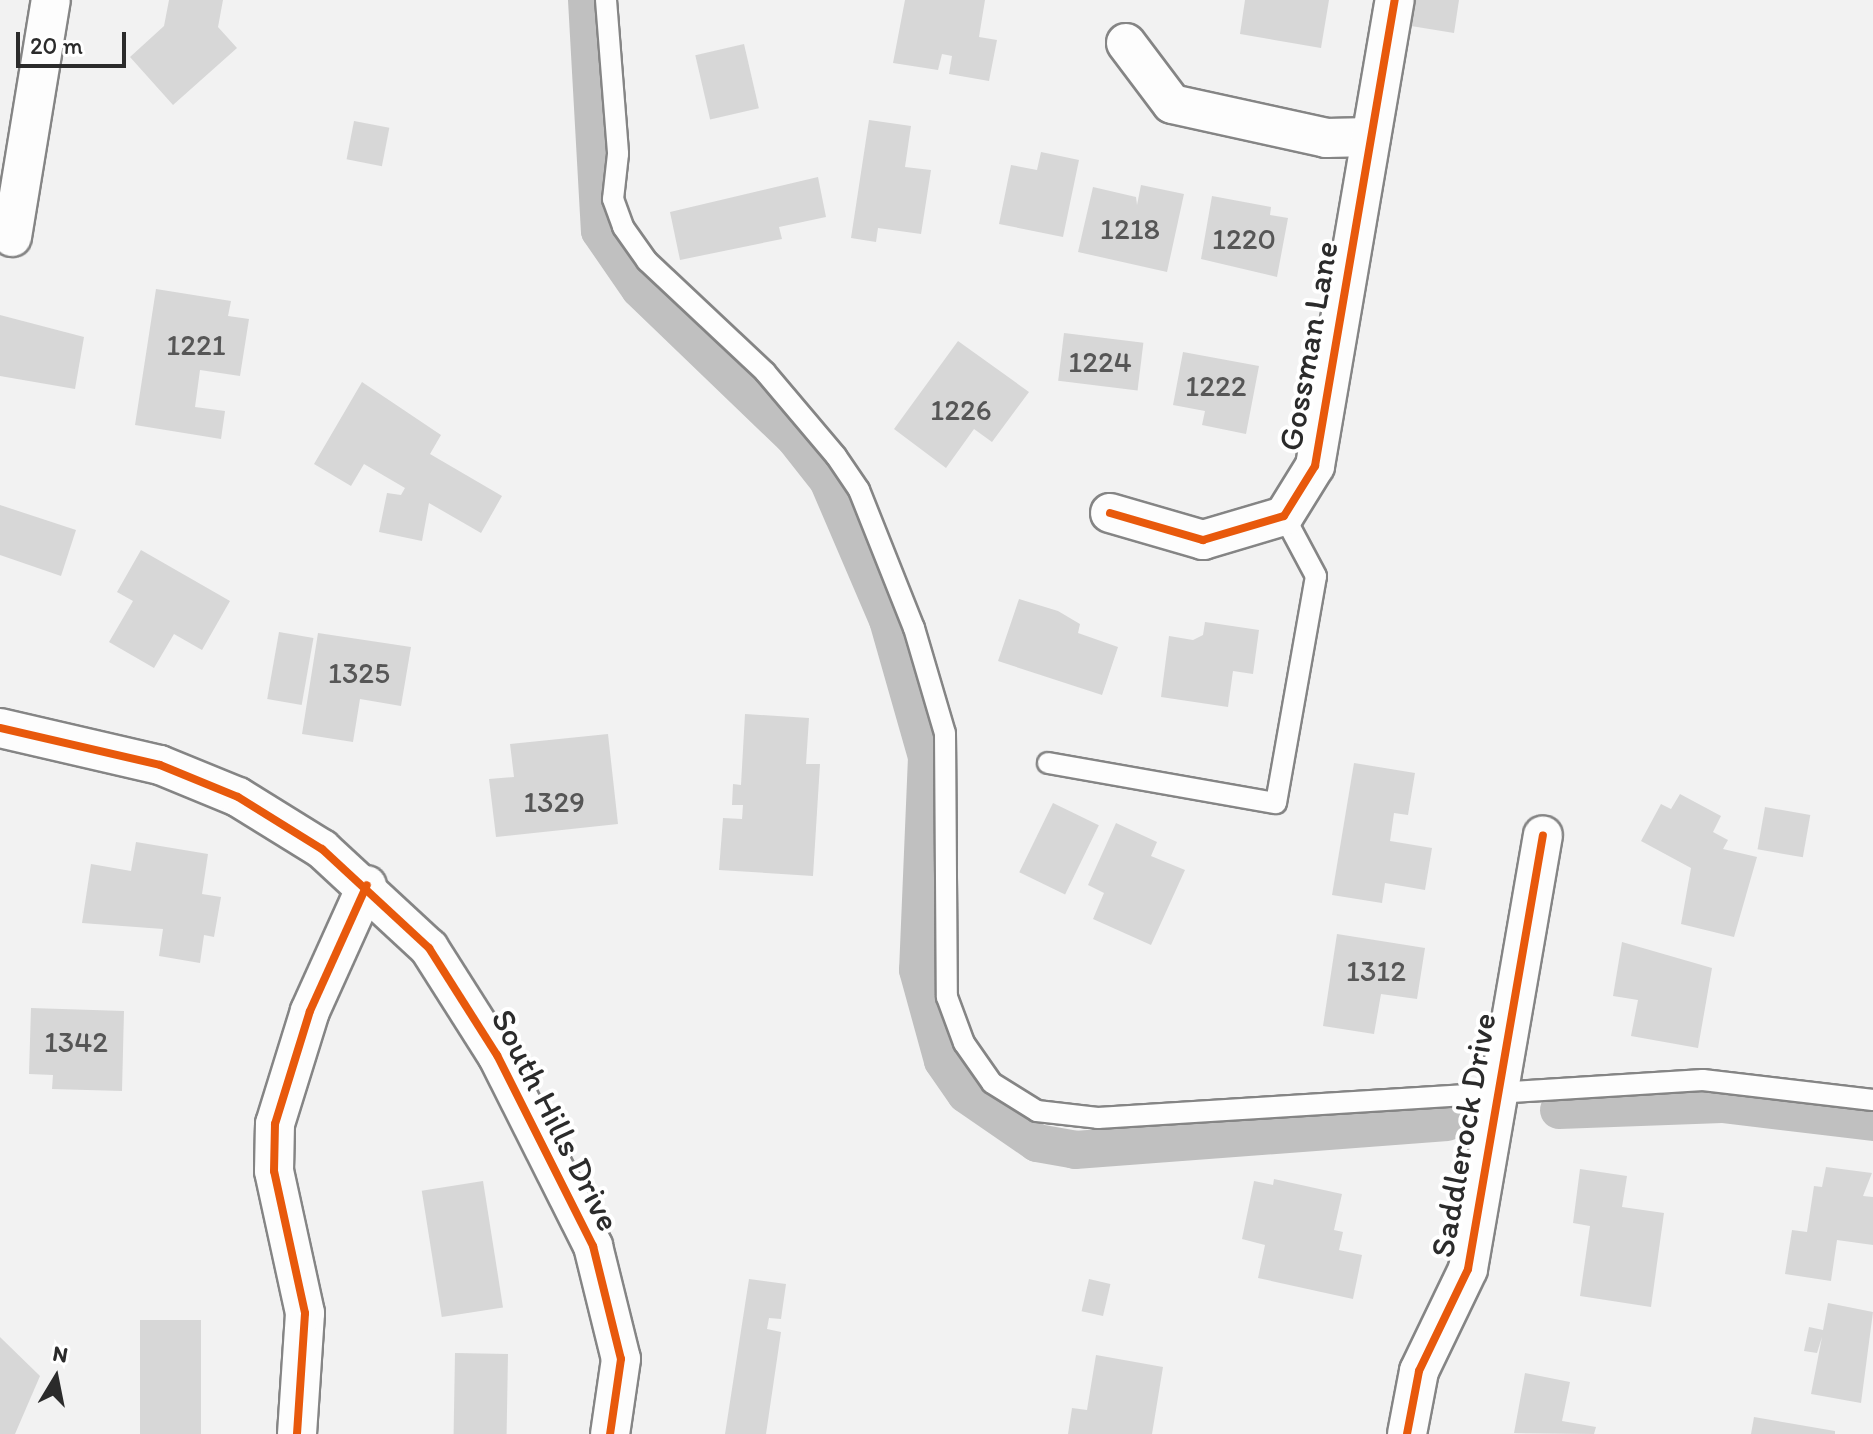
<!DOCTYPE html>
<style>
body{margin:0}
#map{position:relative;width:1873px;height:1434px;overflow:hidden;background:#f2f2f2;font-family:Itim,sans-serif}
div>[style]{position:absolute}
.canal>*{height:38px;margin:-19px;padding:0 19px;transform-origin:19px;border-radius:19px;background:#c0c0c0}
.building>*{inset:0;background:#d7d7d7;transform-origin:0 0}
.roads{filter:drop-shadow(2px 0 #858585) drop-shadow(-2px 0 #858585) drop-shadow(0 2px #858585) drop-shadow(0 -2px #858585)}
.service>*{height:20px;margin:-10px;padding:0 10px;transform-origin:10px;border-radius:10px;background:#fdfdfd}
.minor>*{height:38px;margin:-19px;padding:0 19px;transform-origin:19px;border-radius:19px;background:#fdfdfd}
.cycleway>*{height:8px;margin:-4px;padding:0 4px;transform-origin:4px;border-radius:4px;background:#e8590c}
span{translate:-50% -50%;white-space:nowrap;text-align:center;line-height:1.15;-webkit-text-stroke:8px #fff;paint-order:stroke}
.number-label{font-size:30px;color:#565656}
.number-label span{-webkit-text-stroke-width:0}
.street-label{font-size:34px;color:#2b2b2b}
.north{position:absolute;left:16px;top:1338px;width:80px;height:80px;-webkit-text-stroke:6px #fff;paint-order:stroke;rotate:10deg;font-size:22px;font-weight:700;line-height:32px;text-align:center;color:#2b2b2b}
.north::after{content:'';display:block;margin:auto;width:28px;height:36px;background:#2b2b2b;clip-path:polygon(50% 0,100% 100%,50% 72%,0 100%)}
.scale{position:absolute;left:16px;top:32px;width:110px;height:36px;box-sizing:border-box;border:4px solid #2b2b2b;border-top:0;padding-left:10px;font-size:24px;line-height:28px;white-space:nowrap;color:#2b2b2b;-webkit-text-stroke:6px #fff;paint-order:stroke}
</style>
<div id="map">
<div class="canal">
<div style="left:587px;top:0;width:231px;rotate:86.8deg"></div>
<div style="left:600px;top:231px;width:70px;rotate:55.4deg"></div>
<div style="left:640px;top:289px;width:214px;rotate:43.9deg"></div>
<div style="left:794px;top:437px;width:55px;rotate:51.7deg"></div>
<div style="left:828px;top:480px;width:152px;rotate:66.8deg"></div>
<div style="left:888px;top:620px;width:142px;rotate:74.1deg"></div>
<div style="left:927px;top:757px;width:213px;rotate:92.4deg"></div>
<div style="left:918px;top:970px;width:94px;rotate:74.6deg"></div>
<div style="left:943px;top:1061px;width:40px;rotate:55.1deg"></div>
<div style="left:966px;top:1094px;width:86px;rotate:34.6deg"></div>
<div style="left:1037px;top:1143px;width:39px;rotate:10deg"></div>
<div style="left:1075px;top:1150px;width:373px;rotate:-4.3deg"></div>
<div style="left:1559px;top:1110px;width:163px;rotate:-2.1deg"></div>
<div style="left:1722px;top:1104px;width:152px;rotate:6.8deg"></div>
</div>
<div class="building">
<div style="clip-path:polygon(169px 0,223px 0,218px 27px,237px 48px,173px 105px,130px 57px,164px 26px)"></div>
<div style="clip-path:polygon(905px 0,985px 0,979px 37px,997px 40px,989px 81px,949px 74px,952px 56px,942px 54px,938px 70px,893px 63px)"></div>
<div style="clip-path:polygon(1245px 0,1329px 0,1321px 48px,1240px 34px)"></div>
<div style="clip-path:polygon(1415px 0,1459px 0,1454px 33px,1411px 26px)"></div>
<div style="left:744px;top:44px;width:66px;height:50px;rotate:77deg"></div>
<div style="clip-path:polygon(869px 120px,911px 126px,905px 167px,931px 170px,921px 234px,878px 228px,876px 242px,851px 238px)"></div>
<div style="left:354px;top:121px;width:36px;height:39px;rotate:11deg"></div>
<div style="clip-path:polygon(1041px 152px,1079px 160px,1063px 237px,999px 224px,1011px 165px,1037px 170px)"></div>
<div style="clip-path:polygon(818px 177px,826px 217px,779px 227px,782px 239px,680px 260px,670px 212px)"></div>
<div style="clip-path:polygon(1141px 185px,1184px 194px,1167px 272px,1078px 252px,1093px 187px,1136px 197px,1137px 205px)"></div>
<div style="clip-path:polygon(1212px 196px,1271px 207px,1270px 215px,1288px 218px,1277px 277px,1201px 259px)"></div>
<div style="clip-path:polygon(156px 289px,231px 301px,228px 316px,249px 319px,240px 376px,200px 370px,195px 407px,225px 411px,221px 439px,135px 425px)"></div>
<div style="clip-path:polygon(0 315px,84px 337px,75px 389px,0 376px)"></div>
<div style="left:1064px;top:333px;width:80px;height:48px;rotate:7deg"></div>
<div style="clip-path:polygon(958px 341px,1029px 392px,992px 442px,974px 429px,946px 468px,894px 429px)"></div>
<div style="clip-path:polygon(1183px 352px,1259px 366px,1246px 434px,1202px 425px,1205px 411px,1173px 405px)"></div>
<div style="clip-path:polygon(362px 382px,441px 435px,430px 454px,502px 496px,481px 533px,429px 503px,422px 541px,379px 532px,387px 493px,401px 495px,405px 488px,364px 464px,351px 486px,314px 464px)"></div>
<div style="clip-path:polygon(0 505px,76px 530px,61px 576px,0 555px)"></div>
<div style="clip-path:polygon(141px 550px,230px 601px,202px 650px,174px 634px,154px 668px,109px 642px,133px 601px,117px 592px)"></div>
<div style="clip-path:polygon(1019px 599px,1058px 611px,1080px 624px,1078px 633px,1118px 647px,1102px 695px,998px 661px)"></div>
<div style="clip-path:polygon(1205px 622px,1259px 630px,1253px 674px,1233px 671px,1228px 707px,1161px 697px,1169px 636px,1193px 640px,1203px 635px)"></div>
<div style="left:279px;top:632px;width:35px;height:68px;rotate:10deg"></div>
<div style="clip-path:polygon(318px 633px,411px 647px,401px 706px,360px 699px,353px 742px,302px 734px)"></div>
<div style="clip-path:polygon(745px 714px,809px 718px,806px 764px,820px 764px,813px 876px,719px 870px,723px 818px,742px 819px,743px 805px,732px 805px,733px 784px,741px 785px)"></div>
<div style="clip-path:polygon(608px 734px,618px 824px,496px 837px,489px 779px,514px 777px,510px 744px)"></div>
<div style="clip-path:polygon(1354px 763px,1415px 773px,1408px 815px,1394px 813px,1390px 841px,1432px 848px,1425px 890px,1385px 883px,1382px 903px,1332px 895px)"></div>
<div style="clip-path:polygon(1680px 794px,1721px 816px,1713px 832px,1728px 840px,1723px 849px,1757px 857px,1734px 937px,1681px 924px,1691px 868px,1641px 841px,1661px 804px,1671px 809px)"></div>
<div style="left:1053px;top:803px;width:51px;height:77px;rotate:26deg"></div>
<div style="left:1765px;top:807px;width:46px;height:43px;rotate:10deg"></div>
<div style="clip-path:polygon(1116px 823px,1157px 842px,1151px 856px,1185px 870px,1151px 945px,1093px 919px,1104px 893px,1088px 885px)"></div>
<div style="clip-path:polygon(136px 842px,208px 854px,202px 894px,221px 897px,214px 937px,204px 935px,200px 963px,159px 956px,163px 929px,82px 923px,91px 864px,131px 871px)"></div>
<div style="clip-path:polygon(1337px 934px,1425px 948px,1417px 999px,1381px 994px,1374px 1034px,1323px 1026px)"></div>
<div style="clip-path:polygon(1622px 942px,1712px 968px,1698px 1048px,1631px 1036px,1638px 1000px,1613px 996px)"></div>
<div style="clip-path:polygon(31px 1008px,124px 1011px,122px 1091px,52px 1089px,53px 1075px,29px 1074px)"></div>
<div style="clip-path:polygon(1826px 1167px,1872px 1173px,1863px 1196px,1873px 1197px,1873px 1245px,1837px 1240px,1831px 1281px,1785px 1274px,1792px 1230px,1807px 1232px,1814px 1186px,1822px 1187px)"></div>
<div style="clip-path:polygon(1580px 1169px,1627px 1176px,1622px 1207px,1664px 1213px,1651px 1307px,1580px 1296px,1590px 1226px,1573px 1223px)"></div>
<div style="clip-path:polygon(1274px 1179px,1342px 1194px,1334px 1230px,1343px 1232px,1339px 1250px,1362px 1255px,1353px 1299px,1258px 1278px,1265px 1245px,1242px 1239px,1254px 1181px,1273px 1185px)"></div>
<div style="left:483px;top:1181px;width:128px;height:62px;rotate:81deg"></div>
<div style="clip-path:polygon(749px 1279px,786px 1284px,781px 1319px,769px 1318px,767px 1329px,781px 1332px,766px 1434px,725px 1434px)"></div>
<div style="left:1089px;top:1279px;width:22px;height:33px;rotate:13deg"></div>
<div style="clip-path:polygon(1828px 1303px,1873px 1312px,1861px 1403px,1811px 1394px,1822px 1337px,1817px 1353px,1804px 1351px,1809px 1327px,1823px 1330px)"></div>
<div style="left:140px;top:1320px;width:61px;height:114px"></div>
<div style="clip-path:polygon(0 1337px,40px 1376px,15px 1434px,0 1434px)"></div>
<div style="left:455px;top:1353px;width:53px;height:81px;rotate:1deg"></div>
<div style="clip-path:polygon(1096px 1355px,1163px 1367px,1152px 1434px,1068px 1434px,1072px 1408px,1087px 1410px)"></div>
<div style="clip-path:polygon(1525px 1373px,1570px 1382px,1562px 1421px,1596px 1427px,1594px 1434px,1514px 1433px)"></div>
<div style="clip-path:polygon(1754px 1417px,1835px 1431px,1835px 1434px,1751px 1434px)"></div>
</div>
<div class="roads">
<div class="service">
<div style="left:606px;top:0;width:154px;rotate:85.5deg"></div>
<div style="left:618px;top:154px;width:45px;rotate:96.3deg"></div>
<div style="left:613px;top:199px;width:30px;rotate:70deg"></div>
<div style="left:623px;top:227px;width:42px;rotate:54.8deg"></div>
<div style="left:647px;top:261px;width:162px;rotate:43.2deg"></div>
<div style="left:765px;top:372px;width:110px;rotate:49.8deg"></div>
<div style="left:836px;top:456px;width:41px;rotate:55.9deg"></div>
<div style="left:859px;top:490px;width:149px;rotate:68.3deg"></div>
<div style="left:914px;top:628px;width:109px;rotate:73.6deg"></div>
<div style="left:945px;top:733px;width:264px;rotate:89.6deg"></div>
<div style="left:947px;top:997px;width:49px;rotate:69.7deg"></div>
<div style="left:964px;top:1043px;width:49px;rotate:55deg"></div>
<div style="left:992px;top:1083px;width:53px;rotate:31.9deg"></div>
<div style="left:1037px;top:1111px;width:61px;rotate:6.5deg"></div>
<div style="left:1098px;top:1118px;width:606px;rotate:-3.59deg"></div>
<div style="left:1703px;top:1080px;width:171px;rotate:6.7deg"></div>
<div style="left:1048px;top:763px;width:231px;rotate:10deg"></div>
<div style="left:1276px;top:803px;width:230px;rotate:-80deg"></div>
<div style="left:1316px;top:576px;width:68px;rotate:-118.1deg"></div>
</div>
<div class="minor">
<div style="left:1126px;top:43px;width:76px;rotate:53deg"></div>
<div style="left:1172px;top:104px;width:158px;rotate:12.4deg"></div>
<div style="left:1326px;top:138px;width:45px;rotate:-1.3deg"></div>
<div style="left:12px;top:237px;width:240px;rotate:-80.7deg"></div>
<div style="left:1110px;top:513px;width:97px;rotate:16.2deg"></div>
<div style="left:1203px;top:540px;width:84px;rotate:-16.5deg"></div>
<div style="left:1284px;top:516px;width:59px;rotate:-58.2deg"></div>
<div style="left:1315px;top:466px;width:473px;rotate:-80.3deg"></div>
<div style="left:0;top:728px;width:164px;rotate:13deg"></div>
<div style="left:160px;top:765px;width:84px;rotate:22.3deg"></div>
<div style="left:238px;top:797px;width:99px;rotate:31.8deg"></div>
<div style="left:322px;top:849px;width:146px;rotate:42.8deg"></div>
<div style="left:429px;top:948px;width:127px;rotate:57.6deg"></div>
<div style="left:497px;top:1055px;width:214px;rotate:63.3deg"></div>
<div style="left:593px;top:1246px;width:116px;rotate:76.1deg"></div>
<div style="left:621px;top:1359px;width:76px;rotate:98.3deg"></div>
<div style="left:297px;top:1434px;width:121px;rotate:-86.2deg"></div>
<div style="left:305px;top:1313px;width:145px;rotate:-102.3deg"></div>
<div style="left:274px;top:1171px;width:47px;rotate:-88.8deg"></div>
<div style="left:275px;top:1124px;width:118px;rotate:-72.8deg"></div>
<div style="left:310px;top:1011px;width:138px;rotate:-65.7deg"></div>
<div style="left:1407px;top:1434px;width:64px;rotate:-79.2deg"></div>
<div style="left:1419px;top:1371px;width:113px;rotate:-64.3deg"></div>
<div style="left:1468px;top:1269px;width:440px;rotate:-80.2deg"></div>
</div>
</div>
<div class="cycleway">
<div style="left:1110px;top:513px;width:97px;rotate:16.2deg"></div>
<div style="left:1203px;top:540px;width:84px;rotate:-16.5deg"></div>
<div style="left:1284px;top:516px;width:59px;rotate:-58.2deg"></div>
<div style="left:1315px;top:466px;width:473px;rotate:-80.3deg"></div>
<div style="left:0;top:728px;width:164px;rotate:13deg"></div>
<div style="left:160px;top:765px;width:84px;rotate:22.3deg"></div>
<div style="left:238px;top:797px;width:99px;rotate:31.8deg"></div>
<div style="left:322px;top:849px;width:146px;rotate:42.8deg"></div>
<div style="left:429px;top:948px;width:127px;rotate:57.6deg"></div>
<div style="left:497px;top:1055px;width:214px;rotate:63.3deg"></div>
<div style="left:593px;top:1246px;width:116px;rotate:76.1deg"></div>
<div style="left:621px;top:1359px;width:76px;rotate:98.3deg"></div>
<div style="left:297px;top:1434px;width:121px;rotate:-86.2deg"></div>
<div style="left:305px;top:1313px;width:145px;rotate:-102.3deg"></div>
<div style="left:274px;top:1171px;width:47px;rotate:-88.8deg"></div>
<div style="left:275px;top:1124px;width:118px;rotate:-72.8deg"></div>
<div style="left:310px;top:1011px;width:138px;rotate:-65.7deg"></div>
<div style="left:1407px;top:1434px;width:64px;rotate:-79.2deg"></div>
<div style="left:1419px;top:1371px;width:113px;rotate:-64.3deg"></div>
<div style="left:1468px;top:1269px;width:440px;rotate:-80.2deg"></div>
</div>
<div class="number-label">
<span style="left:1130px;top:229px">1218</span>
<span style="left:1244px;top:239px">1220</span>
<span style="left:196px;top:345px">1221</span>
<span style="left:1100px;top:362px">1224</span>
<span style="left:1216px;top:386px">1222</span>
<span style="left:961px;top:410px">1226</span>
<span style="left:359px;top:673px">1325</span>
<span style="left:554px;top:802px">1329</span>
<span style="left:1376px;top:971px">1312</span>
<span style="left:76px;top:1042px">1342</span>
</div>
<div class="street-label">
<span style="left:1308px;top:346px;rotate:-80deg">Gossman Lane</span>
<span style="left:556px;top:1120px;rotate:63deg">South Hills Drive</span>
<span style="left:1463px;top:1135px;rotate:-80deg">Saddlerock Drive</span>
</div>
<div class="north">N</div>
<div class="scale">20 m</div>
</div>
